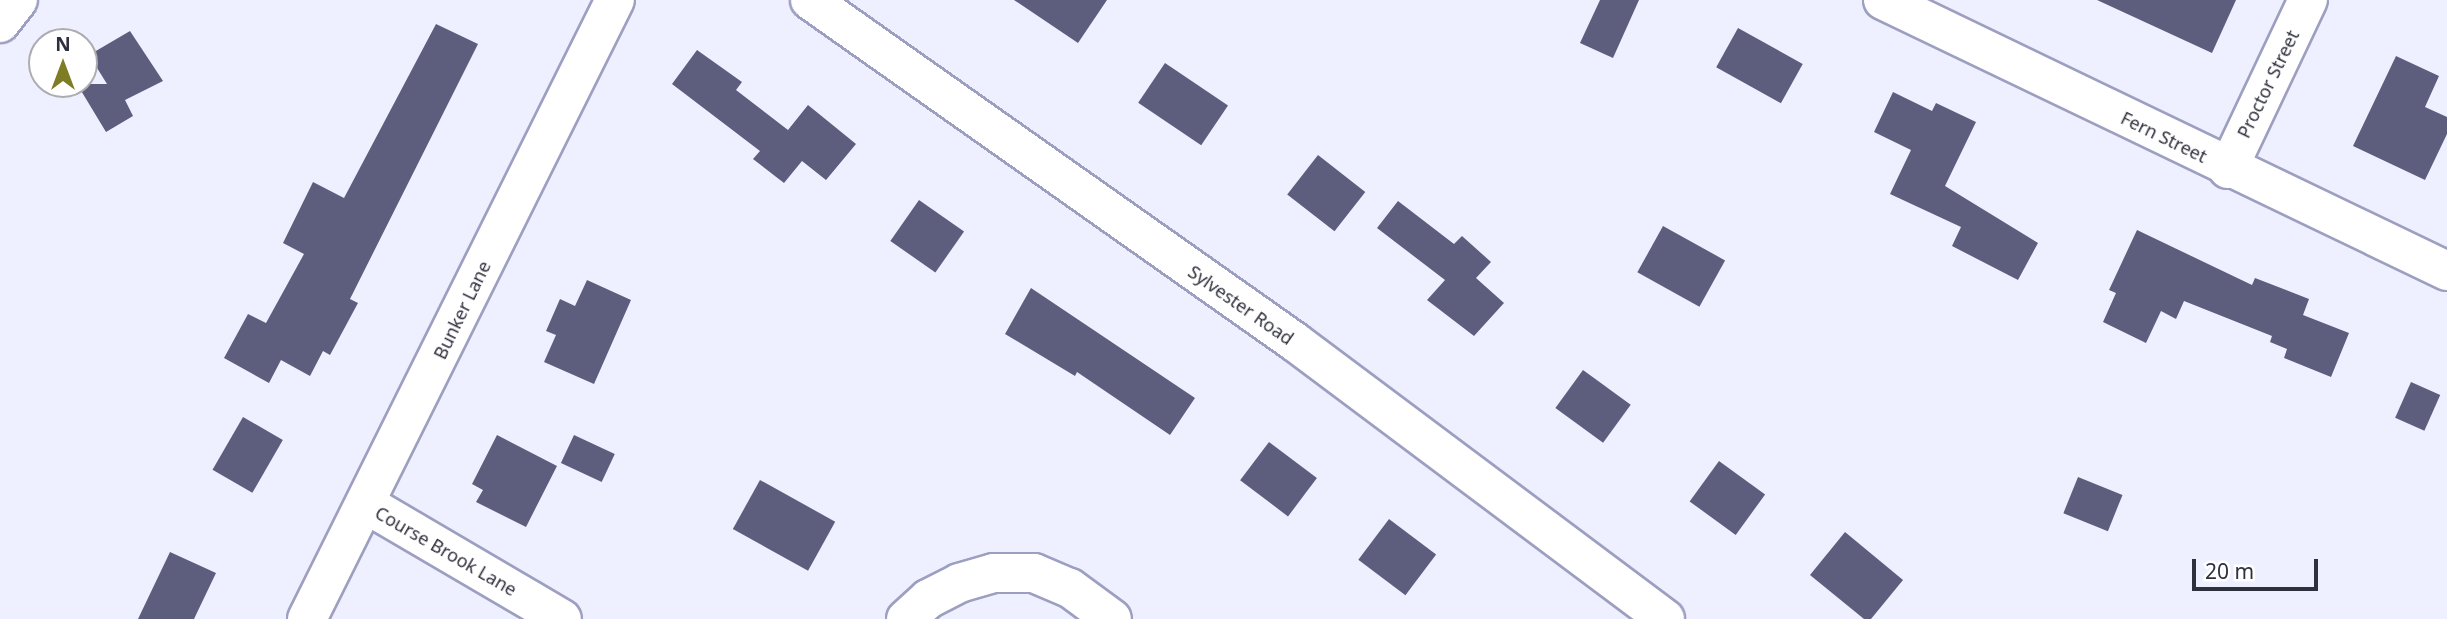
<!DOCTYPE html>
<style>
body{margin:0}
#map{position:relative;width:2447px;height:619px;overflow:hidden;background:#eff0ff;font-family:"Noto Sans",sans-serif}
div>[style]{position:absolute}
.building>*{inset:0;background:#5d5e7d;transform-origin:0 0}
.roads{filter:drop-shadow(2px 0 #9d9fc0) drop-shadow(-2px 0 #9d9fc0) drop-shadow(0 2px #9d9fc0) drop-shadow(0 -2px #9d9fc0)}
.minor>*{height:38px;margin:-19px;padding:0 19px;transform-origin:19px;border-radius:19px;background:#fff}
span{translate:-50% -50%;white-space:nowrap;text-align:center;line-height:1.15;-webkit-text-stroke:7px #fff;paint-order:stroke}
.street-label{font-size:18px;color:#2f303d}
.north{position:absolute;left:28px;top:28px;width:70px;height:70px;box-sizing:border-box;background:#fff;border:2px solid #acacb1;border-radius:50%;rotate:0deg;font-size:19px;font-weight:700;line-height:28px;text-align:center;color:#2f303d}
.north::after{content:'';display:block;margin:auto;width:24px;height:32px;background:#7e7c24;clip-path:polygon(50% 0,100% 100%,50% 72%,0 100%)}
.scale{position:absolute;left:2192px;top:559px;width:126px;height:32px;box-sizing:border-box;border:4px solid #2f303d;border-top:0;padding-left:9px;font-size:21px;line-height:24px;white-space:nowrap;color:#2f303d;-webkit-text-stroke:5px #fff;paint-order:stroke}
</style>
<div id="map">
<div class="building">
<div style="clip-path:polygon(1014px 0,1107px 0,1078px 43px)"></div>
<div style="clip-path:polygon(1600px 0,1639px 0,1613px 58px,1580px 43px)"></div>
<div style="clip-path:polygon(2097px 0,2236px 0,2212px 53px)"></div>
<div style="clip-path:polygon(436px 24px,478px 44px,350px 299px,358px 303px,330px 355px,323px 351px,310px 376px,281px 360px,269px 383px,224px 358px,248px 314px,266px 323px,304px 254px,283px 243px,313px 182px,344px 198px)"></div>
<div style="left:1738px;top:28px;width:74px;height:45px;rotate:29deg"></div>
<div style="clip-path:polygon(130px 31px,163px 81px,125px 100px,133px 116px,106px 132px,77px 84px,107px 84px,89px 55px)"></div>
<div style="clip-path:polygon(697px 50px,742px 82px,736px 90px,788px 130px,808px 105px,856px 144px,826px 180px,802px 161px,784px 183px,753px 159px,760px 151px,672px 84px)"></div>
<div style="clip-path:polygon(2396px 56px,2439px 76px,2425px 107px,2447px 117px,2447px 134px,2425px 180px,2353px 146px)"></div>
<div style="left:1165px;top:63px;width:76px;height:48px;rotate:34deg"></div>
<div style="clip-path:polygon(1893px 92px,1932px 111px,1936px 103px,1976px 122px,1945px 186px,2038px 243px,2018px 280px,1952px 246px,1961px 227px,1890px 194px,1911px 150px,1874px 132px)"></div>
<div style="left:1318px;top:155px;width:60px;height:50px;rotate:38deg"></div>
<div style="left:919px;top:200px;width:55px;height:50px;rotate:35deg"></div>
<div style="clip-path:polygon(1398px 201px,1454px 244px,1462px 236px,1491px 262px,1476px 278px,1504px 303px,1474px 336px,1427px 300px,1445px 280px,1377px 228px)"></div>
<div style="left:1663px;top:226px;width:71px;height:53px;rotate:29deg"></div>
<div style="clip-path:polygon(2137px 230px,2252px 285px,2255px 278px,2309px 299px,2303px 315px,2349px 333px,2331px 377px,2284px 358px,2287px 349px,2270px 342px,2272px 336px,2184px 301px,2176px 319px,2161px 311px,2146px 343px,2103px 322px,2116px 293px,2109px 290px)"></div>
<div style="clip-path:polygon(587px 280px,631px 300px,594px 384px,544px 362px,556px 335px,546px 331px,560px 299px,575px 306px)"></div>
<div style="clip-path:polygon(1031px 288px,1195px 398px,1170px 435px,1077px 372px,1075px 376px,1005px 334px)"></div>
<div style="left:1583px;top:370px;width:59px;height:47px;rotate:36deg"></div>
<div style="left:2411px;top:382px;width:32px;height:39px;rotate:24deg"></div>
<div style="left:243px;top:417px;width:46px;height:61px;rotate:30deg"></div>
<div style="clip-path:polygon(497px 435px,557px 466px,526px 527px,476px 502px,483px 490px,472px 484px)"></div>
<div style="left:574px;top:435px;width:45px;height:31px;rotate:25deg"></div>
<div style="left:1269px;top:442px;width:60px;height:48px;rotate:37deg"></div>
<div style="left:1719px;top:461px;width:57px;height:50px;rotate:36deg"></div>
<div style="left:2078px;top:477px;width:48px;height:39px;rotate:22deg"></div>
<div style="left:760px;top:480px;width:86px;height:56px;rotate:29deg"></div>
<div style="left:1389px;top:519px;width:59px;height:51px;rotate:37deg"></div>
<div style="clip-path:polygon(1845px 532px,1903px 580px,1871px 619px,1864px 619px,1810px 575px)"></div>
<div style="clip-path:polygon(170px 552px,216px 573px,194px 619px,138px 619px)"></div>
</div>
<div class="roads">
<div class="minor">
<div style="left:810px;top:0;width:593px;rotate:35.19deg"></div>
<div style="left:1295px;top:342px;width:462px;rotate:36.8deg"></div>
<div style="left:1883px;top:0;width:626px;rotate:25.66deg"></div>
<div style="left:0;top:23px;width:29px;rotate:-52deg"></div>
<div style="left:2228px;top:169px;width:187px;rotate:-64.7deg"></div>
<div style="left:366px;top:504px;width:227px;rotate:30.4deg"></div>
<div style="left:307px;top:619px;width:691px;rotate:-63.55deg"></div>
<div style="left:906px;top:619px;width:30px;rotate:-42deg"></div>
<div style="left:928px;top:599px;width:35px;rotate:-27deg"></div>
<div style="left:959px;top:583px;width:36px;rotate:-16deg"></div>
<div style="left:994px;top:573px;width:40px"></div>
<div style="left:1034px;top:573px;width:39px;rotate:23deg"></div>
<div style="left:1070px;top:588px;width:52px;rotate:36.4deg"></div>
</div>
</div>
<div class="street-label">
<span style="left:2268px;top:84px;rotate:-64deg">Proctor Street</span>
<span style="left:2164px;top:137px;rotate:26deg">Fern Street</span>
<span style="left:1241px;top:305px;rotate:35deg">Sylvester Road</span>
<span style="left:462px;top:310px;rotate:-64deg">Bunker Lane</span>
<span style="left:446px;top:551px;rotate:30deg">Course Brook Lane</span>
</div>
<div class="north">N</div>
<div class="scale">20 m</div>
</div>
